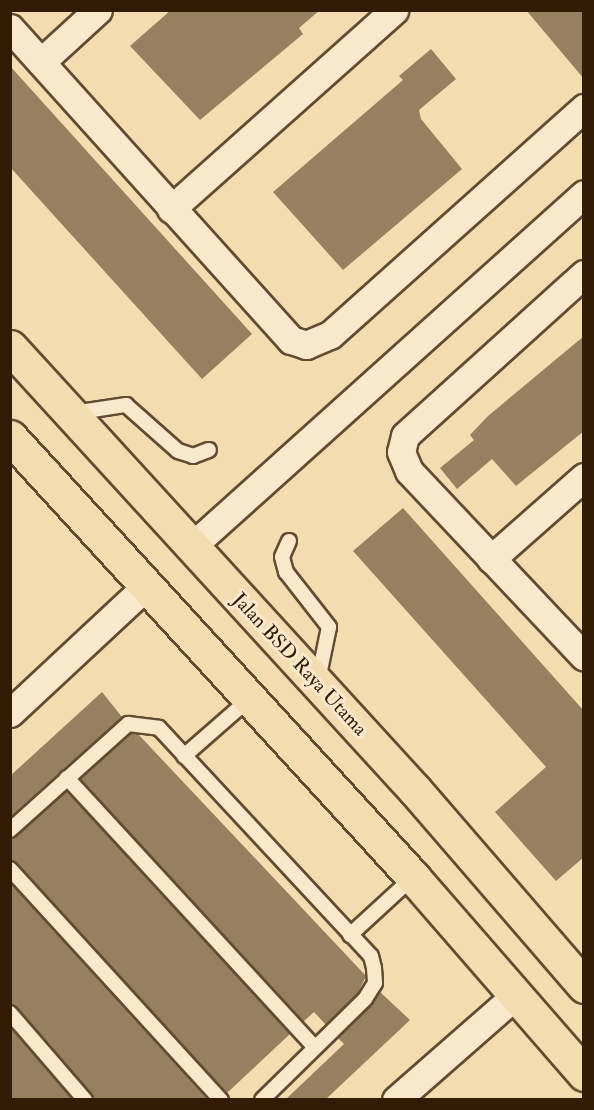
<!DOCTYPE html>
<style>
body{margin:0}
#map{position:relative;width:594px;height:1110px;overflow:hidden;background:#f4dcb1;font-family:"IM FELL Double Pica",serif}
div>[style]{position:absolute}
.building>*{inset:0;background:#97805f}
.roads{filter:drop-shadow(2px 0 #624c31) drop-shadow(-2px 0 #624c31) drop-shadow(0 2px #624c31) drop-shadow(0 -2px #624c31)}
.service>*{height:14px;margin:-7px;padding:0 7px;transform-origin:7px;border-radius:7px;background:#f8e8cc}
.minor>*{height:27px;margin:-13.5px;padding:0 13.5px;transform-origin:13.5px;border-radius:13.5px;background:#f8e8cc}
.primary>*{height:33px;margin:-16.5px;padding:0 16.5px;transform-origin:16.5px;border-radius:16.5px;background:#f4dcb1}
span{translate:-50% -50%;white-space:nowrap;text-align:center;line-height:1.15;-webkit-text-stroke:6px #f8e8cc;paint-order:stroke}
.street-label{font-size:20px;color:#321c06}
.frame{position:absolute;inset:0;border:12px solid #321c06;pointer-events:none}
</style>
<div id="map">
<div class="building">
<div style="clip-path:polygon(171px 10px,320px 10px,299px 28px,303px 34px,200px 120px,130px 46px)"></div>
<div style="clip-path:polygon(526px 10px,584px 10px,584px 79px)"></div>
<div style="clip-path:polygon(431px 49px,456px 79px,419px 110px,421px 119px,462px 169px,343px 270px,273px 192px,403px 80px,399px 76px)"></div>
<div style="clip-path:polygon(10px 66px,252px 334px,202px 379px,10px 167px)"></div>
<div style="clip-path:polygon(584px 336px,584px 431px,516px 486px,492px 459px,457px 489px,440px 468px,474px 440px,470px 435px,488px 416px)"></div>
<div style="clip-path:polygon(403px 508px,584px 711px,584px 857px,556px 881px,495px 812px,546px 767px,353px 551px)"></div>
<div style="clip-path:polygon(102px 692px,122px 717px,10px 817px,10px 776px)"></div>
<div style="clip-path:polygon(131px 733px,138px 734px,366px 976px,358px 993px,326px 1025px,314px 1012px,303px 1022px,80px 779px)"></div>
<div style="clip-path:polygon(67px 791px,290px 1034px,227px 1093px,10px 860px,10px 839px)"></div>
<div style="clip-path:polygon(10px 883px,208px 1100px,94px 1100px,10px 1004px)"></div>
<div style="clip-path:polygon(380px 992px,410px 1020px,325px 1100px,285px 1100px,344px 1044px,338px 1038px)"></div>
<div style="clip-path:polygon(10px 1027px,73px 1100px,10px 1100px)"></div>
</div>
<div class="roads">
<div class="service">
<div style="left:73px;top:413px;width:54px;rotate:-8.6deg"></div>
<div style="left:126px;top:405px;width:69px;rotate:41.5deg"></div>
<div style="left:178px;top:451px;width:16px;rotate:18deg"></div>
<div style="left:193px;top:456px;width:17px;rotate:-21deg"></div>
<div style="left:289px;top:541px;width:17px;rotate:114deg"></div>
<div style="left:282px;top:557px;width:16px;rotate:75deg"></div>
<div style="left:286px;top:572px;width:70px;rotate:52deg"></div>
<div style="left:329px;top:627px;width:54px;rotate:101.7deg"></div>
<div style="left:184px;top:756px;width:85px;rotate:-41.2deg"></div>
<div style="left:67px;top:778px;width:365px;rotate:47.4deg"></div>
<div style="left:10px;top:830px;width:159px;rotate:-41.9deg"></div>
<div style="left:128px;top:724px;width:31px;rotate:7deg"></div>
<div style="left:159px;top:728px;width:311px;rotate:47.1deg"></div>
<div style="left:371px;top:956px;width:12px;rotate:76deg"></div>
<div style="left:374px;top:968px;width:15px;rotate:86deg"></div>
<div style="left:375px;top:983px;width:19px;rotate:122deg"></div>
<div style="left:365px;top:999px;width:144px;rotate:135.6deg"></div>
<div style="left:10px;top:869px;width:313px;rotate:47.6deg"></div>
<div style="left:350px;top:935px;width:86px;rotate:-42.6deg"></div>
<div style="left:10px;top:1013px;width:115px;rotate:49.2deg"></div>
</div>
<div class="minor">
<div style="left:10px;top:28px;width:420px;rotate:48deg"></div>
<div style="left:291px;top:340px;width:16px;rotate:18deg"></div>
<div style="left:306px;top:345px;width:26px;rotate:-23deg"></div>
<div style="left:330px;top:335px;width:341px;rotate:-41.8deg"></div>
<div style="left:41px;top:62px;width:77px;rotate:-42.4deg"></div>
<div style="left:171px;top:209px;width:299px;rotate:-41.7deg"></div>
<div style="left:584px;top:274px;width:241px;rotate:137.9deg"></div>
<div style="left:405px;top:436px;width:16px;rotate:104deg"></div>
<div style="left:401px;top:452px;width:21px;rotate:67deg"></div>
<div style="left:409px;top:471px;width:255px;rotate:46.7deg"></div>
<div style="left:191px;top:547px;width:528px;rotate:-41.93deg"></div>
<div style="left:491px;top:559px;width:124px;rotate:-41.4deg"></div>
<div style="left:10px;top:713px;width:185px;rotate:-43deg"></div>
<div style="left:396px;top:1100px;width:158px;rotate:-41.2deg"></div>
</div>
<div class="primary">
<div style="left:10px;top:347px;width:600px;rotate:47.57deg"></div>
<div style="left:415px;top:790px;width:259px;rotate:49.2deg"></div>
<div style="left:10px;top:437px;width:597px;rotate:47.51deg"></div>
<div style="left:413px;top:877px;width:261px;rotate:49deg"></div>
</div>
</div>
<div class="street-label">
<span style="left:300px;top:664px;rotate:47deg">Jalan BSD Raya Utama</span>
</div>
<div class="frame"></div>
</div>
